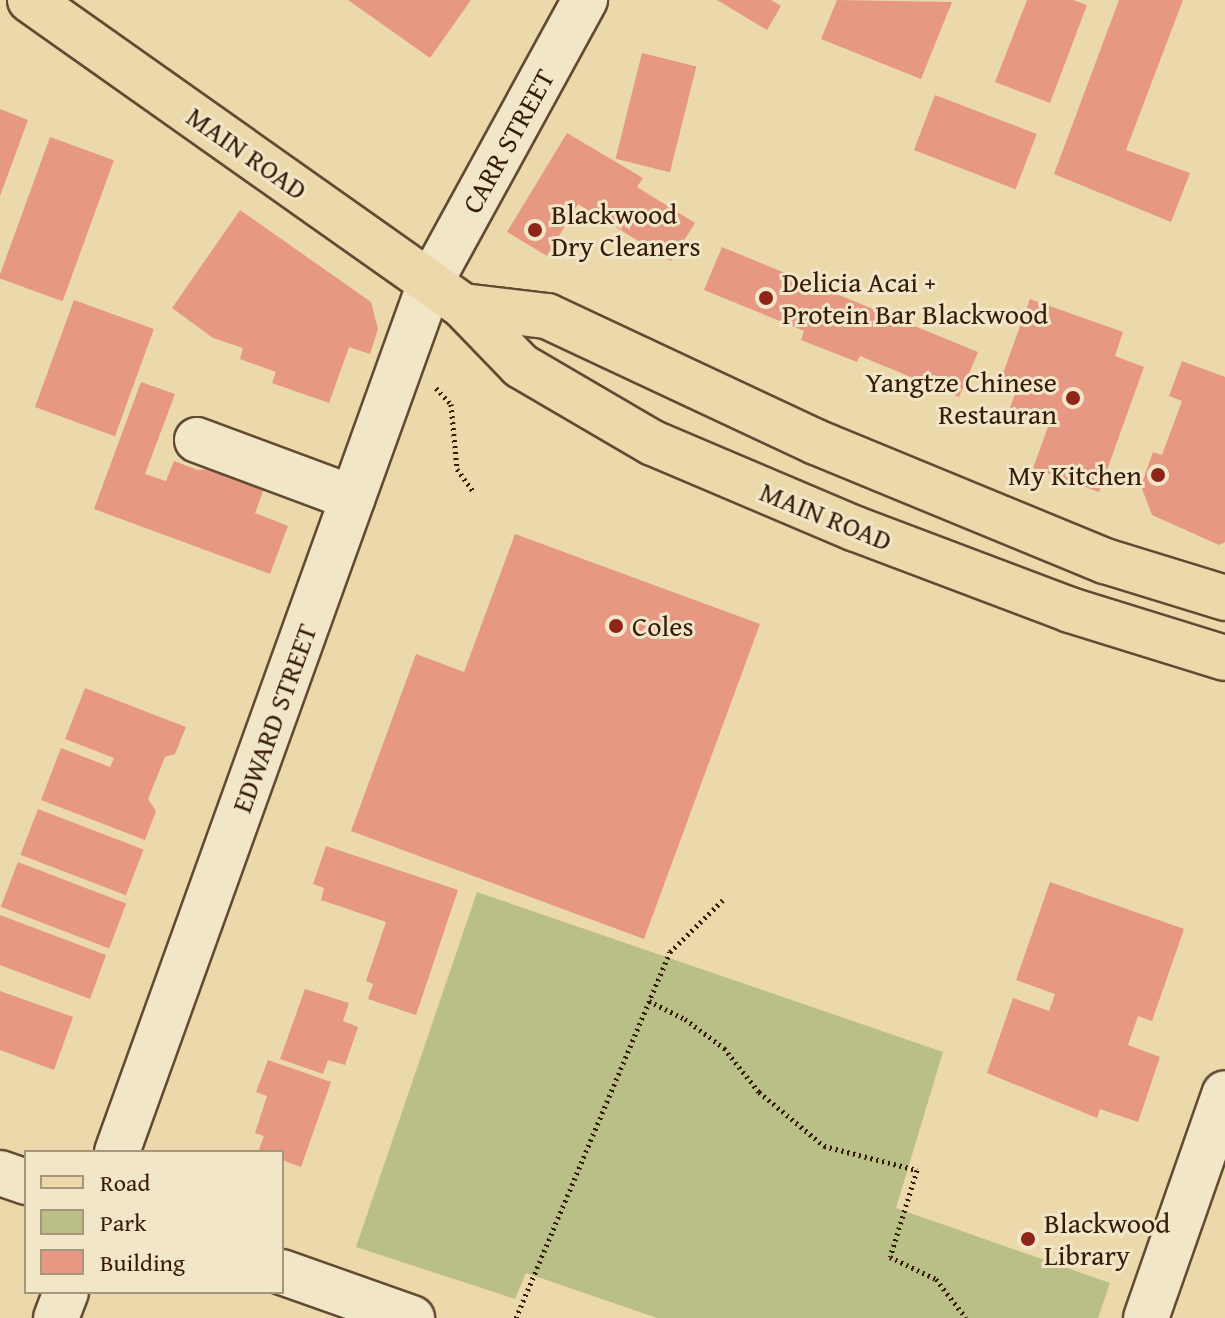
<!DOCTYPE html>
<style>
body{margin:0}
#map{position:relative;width:1225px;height:1318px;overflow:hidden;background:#ebd9ab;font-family:"Gentium Book Plus",serif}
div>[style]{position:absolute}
.green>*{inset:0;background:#babf87}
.building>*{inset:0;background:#e69882;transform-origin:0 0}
.path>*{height:5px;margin-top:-2.5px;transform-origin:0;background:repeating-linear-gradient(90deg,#361b09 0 2px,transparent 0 6px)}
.roads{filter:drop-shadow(2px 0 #634a32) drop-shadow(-2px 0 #634a32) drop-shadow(0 2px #634a32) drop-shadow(0 -2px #634a32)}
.minor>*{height:44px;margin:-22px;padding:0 22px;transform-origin:22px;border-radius:22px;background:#f2e6c8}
.major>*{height:44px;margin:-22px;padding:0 22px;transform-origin:22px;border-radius:22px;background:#ebd9ab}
.dots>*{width:22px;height:22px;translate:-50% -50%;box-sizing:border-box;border:4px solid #f2e6c8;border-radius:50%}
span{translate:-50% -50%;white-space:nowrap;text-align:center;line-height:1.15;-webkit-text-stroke:6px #f2e6c8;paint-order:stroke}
.street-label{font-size:28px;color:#361b09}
.poi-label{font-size:28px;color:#361b09}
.left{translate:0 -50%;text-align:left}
.right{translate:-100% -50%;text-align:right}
.legend{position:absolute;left:24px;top:1150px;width:260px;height:144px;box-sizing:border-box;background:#f2e6c8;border:2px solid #a7957c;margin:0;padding:10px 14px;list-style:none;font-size:24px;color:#361b09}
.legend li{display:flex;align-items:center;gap:16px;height:40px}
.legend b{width:40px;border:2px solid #a7957c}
</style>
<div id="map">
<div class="green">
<div style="clip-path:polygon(477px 892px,943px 1052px,896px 1208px,1110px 1283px,1098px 1318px,657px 1318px,526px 1273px,515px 1299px,356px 1247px)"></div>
</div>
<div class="building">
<div style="clip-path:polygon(348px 0,471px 0,430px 58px)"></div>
<div style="clip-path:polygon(717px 0,771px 0,781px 6px,767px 30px)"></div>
<div style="clip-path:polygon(837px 0,952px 2px,921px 79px,821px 39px)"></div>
<div style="clip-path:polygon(1027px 0,1073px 0,1087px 5px,1050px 103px,995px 82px)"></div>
<div style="clip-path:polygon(1119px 0,1183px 0,1126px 150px,1190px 173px,1171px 222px,1054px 174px)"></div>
<div style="left:642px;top:53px;width:56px;height:109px;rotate:14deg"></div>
<div style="left:935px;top:95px;width:109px;height:59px;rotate:21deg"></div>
<div style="clip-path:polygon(0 109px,28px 120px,0 196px)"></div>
<div style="clip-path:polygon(567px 133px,643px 178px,637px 187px,695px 223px,671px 261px,578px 204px,547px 256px,507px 232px)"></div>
<div style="left:50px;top:137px;width:68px;height:150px;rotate:20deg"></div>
<div style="clip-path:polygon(240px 210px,371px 302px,378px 329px,370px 354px,349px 347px,329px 403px,272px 383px,276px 372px,240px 359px,243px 348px,213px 338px,172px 308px)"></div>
<div style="clip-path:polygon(722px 247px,978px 352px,959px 397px,860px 356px,857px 362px,801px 340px,804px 331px,704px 290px)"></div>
<div style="clip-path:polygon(1030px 299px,1123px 332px,1115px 356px,1144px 367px,1099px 492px,1033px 468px,1048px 427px,1008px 413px,1019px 383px,1002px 376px)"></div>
<div style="left:74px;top:300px;width:85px;height:114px;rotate:20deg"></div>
<div style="clip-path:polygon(1182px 361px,1225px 377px,1225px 542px,1219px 545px,1152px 515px,1141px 486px,1153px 452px,1162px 455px,1182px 401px,1169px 396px)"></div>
<div style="clip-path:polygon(141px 382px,175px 394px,145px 474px,166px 481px,174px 461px,198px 470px,209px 469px,212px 461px,267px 481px,255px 513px,288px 526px,270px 574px,94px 509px)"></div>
<div style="clip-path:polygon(515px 534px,760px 624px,644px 939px,351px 831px,416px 654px,464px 672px)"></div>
<div style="clip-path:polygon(85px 688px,186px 727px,175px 754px,165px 757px,148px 799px,156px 811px,145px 840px,41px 800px,61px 748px,110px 767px,114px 758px,65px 739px)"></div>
<div style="left:38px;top:809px;width:113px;height:49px;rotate:21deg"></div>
<div style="clip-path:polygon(326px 846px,458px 890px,416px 1015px,368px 999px,373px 984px,366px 981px,386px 922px,321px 900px,324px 888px,313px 884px)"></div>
<div style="left:18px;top:862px;width:116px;height:48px;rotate:21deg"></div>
<div style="clip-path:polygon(1050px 882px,1184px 929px,1152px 1021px,1138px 1016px,1128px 1045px,1160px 1057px,1138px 1122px,1100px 1109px,1097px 1118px,987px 1073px,1013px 998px,1049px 1011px,1055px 994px,1016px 980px)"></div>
<div style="clip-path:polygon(0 915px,106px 955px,90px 999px,0 965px)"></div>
<div style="clip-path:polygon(305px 989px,349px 1003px,343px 1021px,358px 1027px,345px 1065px,328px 1060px,323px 1074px,280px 1059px)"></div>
<div style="clip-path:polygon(0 991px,73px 1017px,54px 1070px,0 1050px)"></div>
<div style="clip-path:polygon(268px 1060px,331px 1082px,301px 1167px,282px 1160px,282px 1152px,258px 1152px,264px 1136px,255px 1133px,267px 1096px,256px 1092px)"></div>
</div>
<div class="path">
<div style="left:436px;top:388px;width:22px;rotate:47deg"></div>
<div style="left:451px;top:404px;width:65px;rotate:84.7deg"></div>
<div style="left:457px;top:469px;width:29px;rotate:54deg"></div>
<div style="left:649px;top:1001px;width:40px;rotate:26.6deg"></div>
<div style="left:685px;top:1019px;width:49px;rotate:36.6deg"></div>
<div style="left:724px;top:1048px;width:56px;rotate:51.5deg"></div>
<div style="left:759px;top:1092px;width:85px;rotate:39.7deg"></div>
<div style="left:824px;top:1146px;width:96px;rotate:14.5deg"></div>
<div style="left:917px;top:1170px;width:91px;rotate:107.2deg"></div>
<div style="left:890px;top:1257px;width:51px;rotate:25.6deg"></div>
<div style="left:936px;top:1279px;width:49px;rotate:52.4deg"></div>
<div style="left:516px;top:1318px;width:397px;rotate:-67.2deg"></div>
<div style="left:670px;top:952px;width:74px;rotate:-44.5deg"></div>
</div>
<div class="roads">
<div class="minor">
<div style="left:197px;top:440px;width:166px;rotate:20.4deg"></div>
<div style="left:117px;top:1152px;width:924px;rotate:-70.19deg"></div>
<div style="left:430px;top:283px;width:323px;rotate:-61.3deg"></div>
<div style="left:0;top:1173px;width:28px;rotate:19deg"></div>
<div style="left:282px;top:1272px;width:138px;rotate:19.5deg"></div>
<div style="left:56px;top:1318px;width:28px;rotate:-69deg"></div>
<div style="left:1146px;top:1318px;width:238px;rotate:-70.7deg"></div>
</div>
<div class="major">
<div style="left:30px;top:0;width:530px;rotate:35.25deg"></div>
<div style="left:463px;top:306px;width:83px;rotate:46deg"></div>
<div style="left:521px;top:366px;width:153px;rotate:30.3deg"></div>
<div style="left:653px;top:443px;width:220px;rotate:23deg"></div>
<div style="left:856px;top:529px;width:229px;rotate:20.7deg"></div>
<div style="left:1070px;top:610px;width:162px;rotate:17.2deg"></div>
<div style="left:463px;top:306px;width:85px;rotate:6.8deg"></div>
<div style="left:547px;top:316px;width:297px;rotate:25.1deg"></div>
<div style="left:816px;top:442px;width:313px;rotate:22.4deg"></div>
<div style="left:1105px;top:561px;width:126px;rotate:17.1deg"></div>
</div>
</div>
<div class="dots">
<div style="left:535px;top:230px;background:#8f2418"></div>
<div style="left:766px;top:298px;background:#8f2418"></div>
<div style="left:1073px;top:398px;background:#8f2418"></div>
<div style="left:1158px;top:475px;background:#8f2418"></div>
<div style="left:616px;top:626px;background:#8f2418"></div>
<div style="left:1028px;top:1239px;background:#8f2418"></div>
</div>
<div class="street-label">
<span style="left:508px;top:141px;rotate:-61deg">CARR STREET</span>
<span style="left:247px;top:153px;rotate:35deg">MAIN ROAD</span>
<span style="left:826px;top:516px;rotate:22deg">MAIN ROAD</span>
<span style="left:274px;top:718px;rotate:-70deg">EDWARD STREET</span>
</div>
<div class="poi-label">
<span class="left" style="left:551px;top:230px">Blackwood<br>Dry Cleaners</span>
<span class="left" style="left:782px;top:298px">Delicia Acai +<br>Protein Bar Blackwood</span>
<span class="right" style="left:1057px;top:398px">Yangtze Chinese<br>Restauran</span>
<span class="right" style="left:1142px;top:475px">My Kitchen</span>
<span class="left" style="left:632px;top:626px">Coles</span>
<span class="left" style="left:1044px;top:1239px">Blackwood<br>Library</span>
</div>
<ul class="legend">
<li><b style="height:10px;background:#ebd9ab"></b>Road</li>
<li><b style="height:22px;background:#babf87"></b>Park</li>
<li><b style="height:22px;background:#e69882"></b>Building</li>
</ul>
</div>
